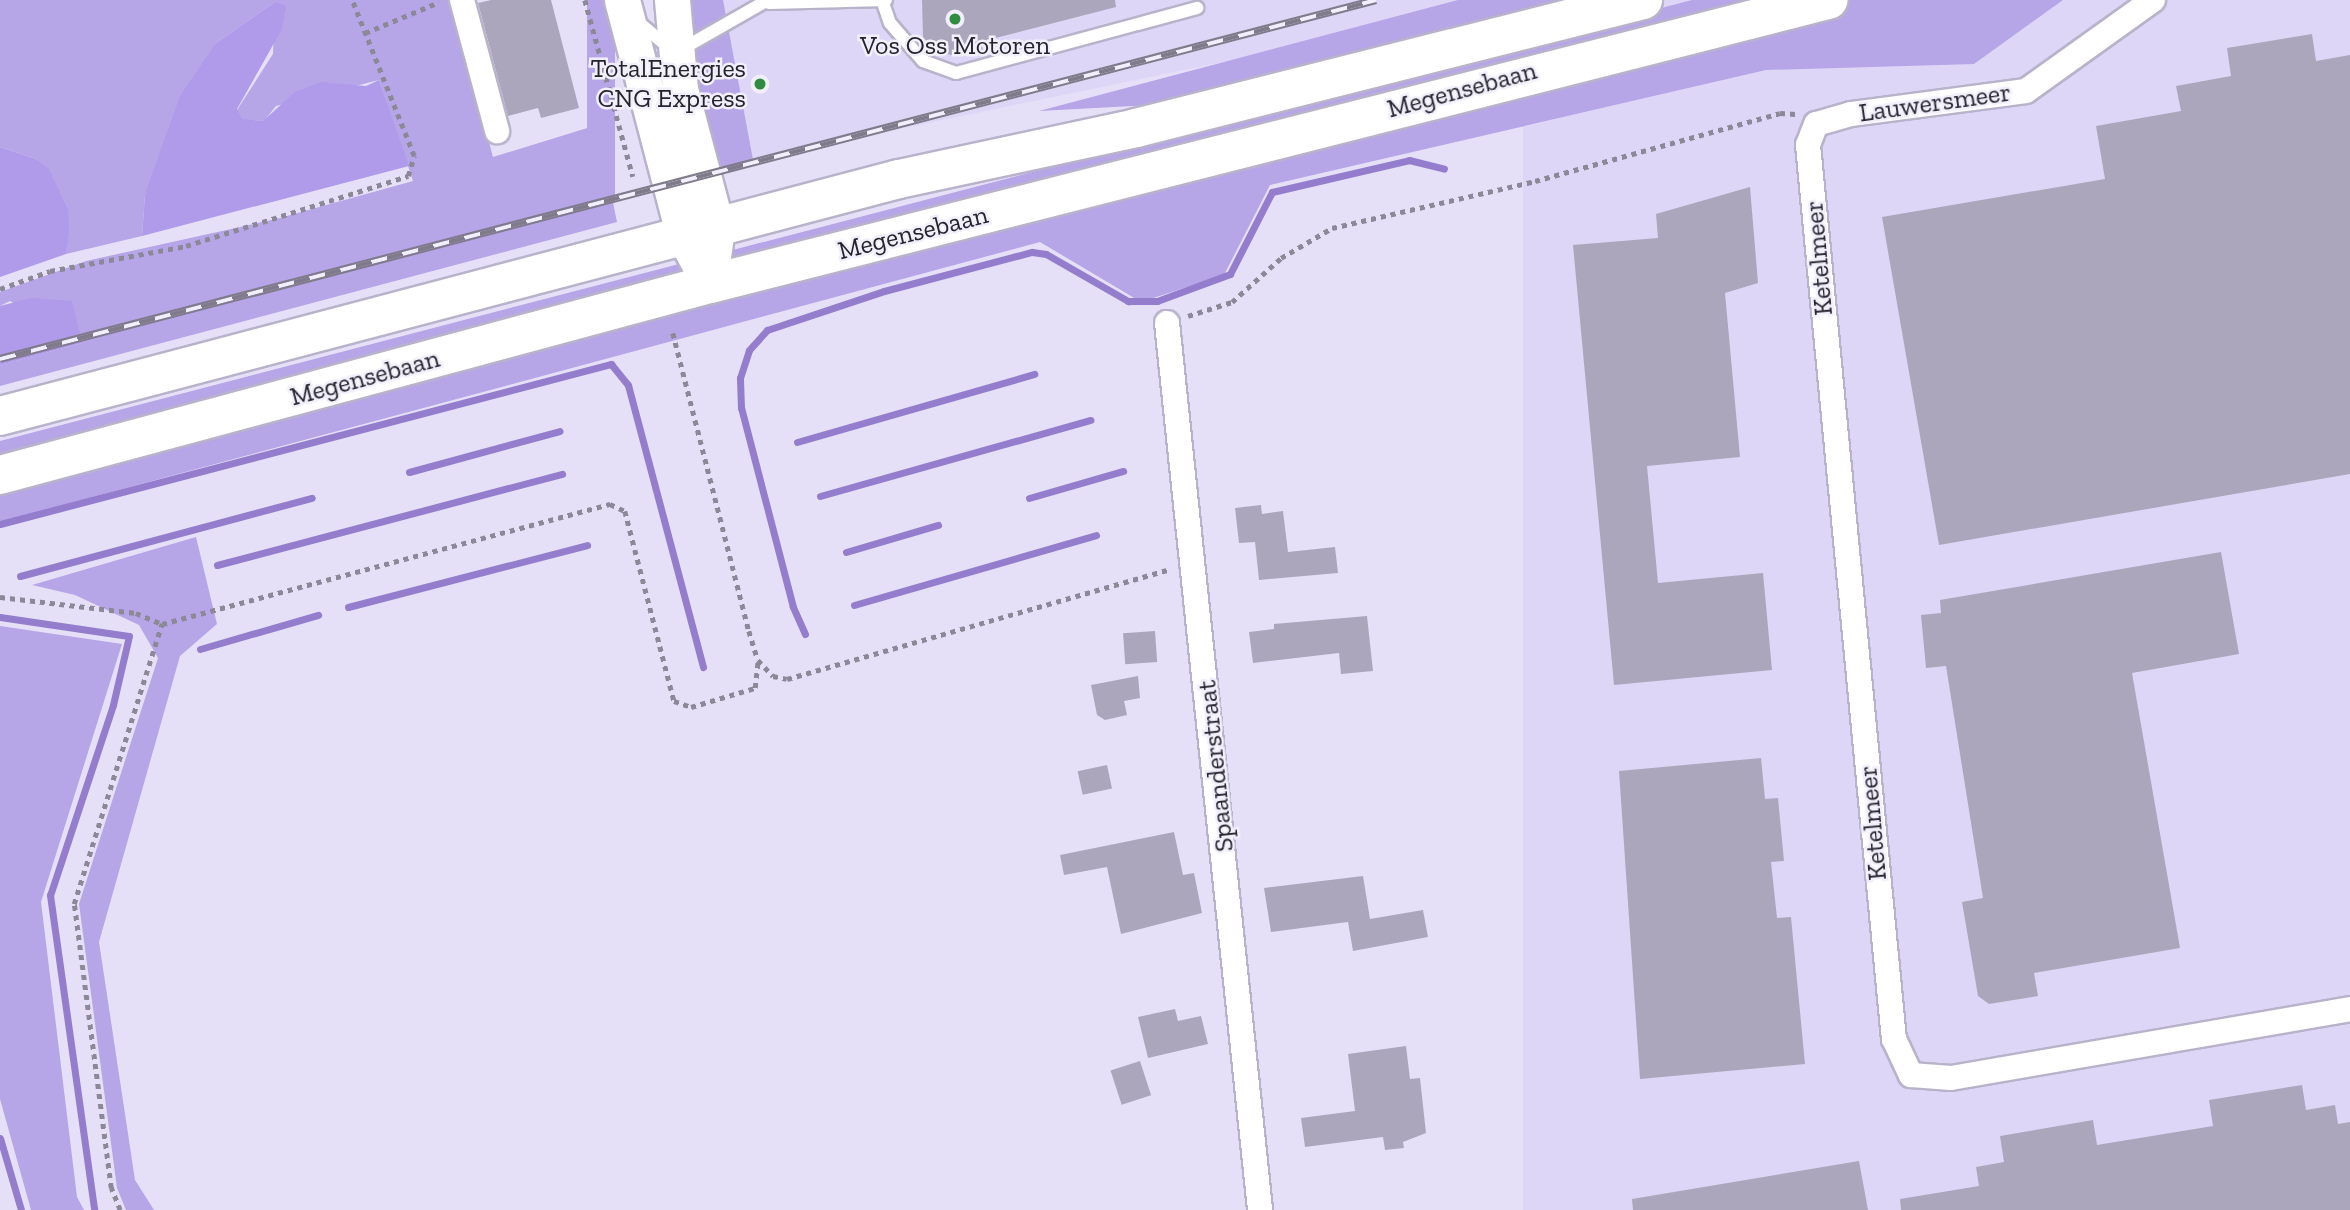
<!DOCTYPE html>
<style>
body{margin:0}
#map{position:relative;width:2350px;height:1210px;overflow:hidden;background:#e5e0f8;font-family:"Zilla Slab",serif}
div>[style]{position:absolute}
.built>*{inset:0;background:#ded6f6;transform-origin:0 0}
.green>*{inset:0;background:#b6a5e7;transform-origin:0 0}
.forest>*{inset:0;background:#b09aea}
.stream>*{height:7px;margin:-3.5px;padding:0 3.5px;transform-origin:3.5px;border-radius:3.5px;background:#947dcc}
.building>*{inset:0;background:#aca6bd;transform-origin:0 0}
.path>*{height:4.5px;margin-top:-2.25px;transform-origin:0;background:repeating-linear-gradient(90deg,#8b8898 0 5px,transparent 0 10px)}
.roads{filter:drop-shadow(2px 0 #b8b3ca) drop-shadow(-2px 0 #b8b3ca) drop-shadow(0 2px #b8b3ca) drop-shadow(0 -2px #b8b3ca)}
.lane>*{height:12px;margin:-6px;padding:0 6px;transform-origin:6px;border-radius:6px;background:#fff}
.street>*{height:24px;margin:-12px;padding:0 12px;transform-origin:12px;border-radius:12px;background:#fff}
.secondary>*{height:35px;margin:-17.5px;padding:0 17.5px;transform-origin:17.5px;border-radius:17.5px;background:#fff}
.primary>*{height:38px;margin:-19px;padding:0 19px;transform-origin:19px;border-radius:19px;background:#fff}
.rail>*{height:8px;margin-top:-4px;transform-origin:0;background:repeating-linear-gradient(90deg,#f2effd 0 16px,#7f7b8b 0 32px);box-sizing:border-box;border-block:2px solid #7f7b8b}
.dots>*{width:19px;height:19px;translate:-50% -50%;box-sizing:border-box;border:4px solid #f2effd;border-radius:50%}
span{translate:-50% -50%;white-space:nowrap;text-align:center;line-height:1.15;-webkit-text-stroke:5px #f2effd;paint-order:stroke}
.poi-label{font-size:26px;color:#25232b}
.right{translate:-100% -50%;text-align:right}
.street-label{font-size:26px;color:#25232b}
</style>
<div id="map">
<div class="built">
<div style="clip-path:polygon(664px 0,1523px 0,710px 168px)"></div>
<div style="left:1523px;top:0;width:827px;height:1215px"></div>
</div>
<div class="green">
<div style="clip-path:polygon(0 0,451px 0,493px 157px,597px 125px,617px 222px,0 386px,0 365px,82px 343px,10px 301px,0 306px,0 292px,86px 261px,276px 219px,413px 181px,379px 80px,276px 106px,264px 121px,242px 120px,237px 110px,273px 54px,275px 2px,216px 43px,145px 194px,142px 236px,66px 254px,68px 208px,49px 170px,36px 159px,0 147px)"></div>
<div style="left:587px;top:0;width:28px;height:203px"></div>
<div style="clip-path:polygon(688px 0,723px 0,754px 165px,718px 175px,700px 102px)"></div>
<div style="clip-path:polygon(1458px 0,1567px 0,1170px 104px,1039px 111px)"></div>
<div style="clip-path:polygon(1692px 0,2063px 0,1974px 64px,1766px 70px,1270px 185px,1224px 275px,1141px 302px,1040px 242px,0 522px,0 441px)"></div>
<div style="clip-path:polygon(196px 537px,217px 624px,180px 656px,99px 942px,135px 1180px,154px 1210px,126px 1210px,117px 1188px,79px 904px,158px 658px,139px 625px,75px 595px,32px 585px)"></div>
<div style="clip-path:polygon(0 626px,122px 644px,41px 902px,77px 1197px,84px 1210px,31px 1210px,0 1099px)"></div>
</div>
<div class="forest">
<div style="clip-path:polygon(275px 2px,286px 6px,282px 29px,237px 109px,242px 119px,263px 121px,295px 92px,321px 82px,366px 86px,379px 80px,409px 166px,142px 236px,145px 194px,180px 96px,216px 43px)"></div>
<div style="clip-path:polygon(0 147px,36px 159px,49px 169px,68px 208px,69px 231px,66px 254px,0 277px)"></div>
<div style="clip-path:polygon(31px 298px,72px 301px,82px 343px,0 365px,0 306px)"></div>
</div>
<div class="stream">
<div style="left:797px;top:442px;width:247px;rotate:-16deg"></div>
<div style="left:409px;top:472px;width:156px;rotate:-15.2deg"></div>
<div style="left:820px;top:496px;width:281px;rotate:-15.7deg"></div>
<div style="left:1029px;top:498px;width:98px;rotate:-16deg"></div>
<div style="left:0;top:524px;width:632px;rotate:-14.67deg"></div>
<div style="left:611px;top:364px;width:27px;rotate:51deg"></div>
<div style="left:628px;top:385px;width:292px;rotate:75.1deg"></div>
<div style="left:846px;top:552px;width:96px;rotate:-16.4deg"></div>
<div style="left:217px;top:565px;width:357px;rotate:-14.8deg"></div>
<div style="left:20px;top:576px;width:302px;rotate:-15deg"></div>
<div style="left:854px;top:605px;width:252px;rotate:-16.1deg"></div>
<div style="left:348px;top:607px;width:247px;rotate:-14.5deg"></div>
<div style="left:0;top:617px;width:130px;rotate:8.4deg"></div>
<div style="left:129px;top:636px;width:71px;rotate:103.1deg"></div>
<div style="left:113px;top:705px;width:200px;rotate:108.3deg"></div>
<div style="left:50px;top:895px;width:318px;rotate:82deg"></div>
<div style="left:805px;top:634px;width:30px;rotate:-114deg"></div>
<div style="left:793px;top:607px;width:206px;rotate:-104.6deg"></div>
<div style="left:741px;top:408px;width:30px;rotate:-92deg"></div>
<div style="left:740px;top:378px;width:29px;rotate:-72deg"></div>
<div style="left:749px;top:350px;width:27px;rotate:-48deg"></div>
<div style="left:767px;top:330px;width:123px;rotate:-18.4deg"></div>
<div style="left:884px;top:291px;width:153px;rotate:-14.8deg"></div>
<div style="left:1032px;top:252px;width:14px;rotate:8deg"></div>
<div style="left:1046px;top:254px;width:95px;rotate:29.8deg"></div>
<div style="left:1128px;top:301px;width:29px"></div>
<div style="left:1157px;top:301px;width:78px;rotate:-20.3deg"></div>
<div style="left:1230px;top:274px;width:92px;rotate:-62.9deg"></div>
<div style="left:1272px;top:192px;width:141px;rotate:-13.1deg"></div>
<div style="left:1409px;top:160px;width:36px;rotate:14deg"></div>
<div style="left:200px;top:649px;width:123px;rotate:-16.1deg"></div>
<div style="left:0;top:1138px;width:75px;rotate:73.7deg"></div>
</div>
<div class="building">
<div style="clip-path:polygon(491px 0,551px 0,579px 108px,541px 118px,538px 108px,508px 116px,478px 3px)"></div>
<div style="clip-path:polygon(922px 0,1115px 0,1116px 7px,980px 42px,983px 50px,955px 56px,936px 51px,923px 37px)"></div>
<div style="clip-path:polygon(2312px 34px,2316px 61px,2350px 55px,2350px 474px,1939px 545px,1882px 217px,2105px 179px,2096px 126px,2181px 111px,2176px 86px,2231px 76px,2227px 48px)"></div>
<div style="clip-path:polygon(1750px 187px,1758px 283px,1725px 293px,1740px 457px,1647px 466px,1658px 583px,1763px 573px,1772px 670px,1614px 685px,1573px 245px,1658px 238px,1656px 214px)"></div>
<div style="clip-path:polygon(1261px 505px,1262px 514px,1283px 511px,1288px 552px,1335px 547px,1338px 573px,1259px 580px,1255px 542px,1239px 543px,1235px 508px)"></div>
<div style="clip-path:polygon(2221px 552px,2239px 654px,2132px 673px,2180px 948px,2034px 973px,2038px 996px,1989px 1004px,1978px 996px,1962px 902px,1983px 898px,1946px 666px,1926px 668px,1921px 615px,1941px 613px,1940px 600px)"></div>
<div style="clip-path:polygon(1367px 616px,1373px 671px,1341px 674px,1339px 653px,1253px 663px,1249px 632px,1274px 629px,1274px 624px)"></div>
<div style="left:1155px;top:631px;width:31px;height:32px;rotate:86deg"></div>
<div style="clip-path:polygon(1138px 676px,1140px 698px,1124px 701px,1127px 715px,1105px 720px,1097px 715px,1091px 685px)"></div>
<div style="clip-path:polygon(1761px 758px,1765px 799px,1778px 798px,1784px 861px,1771px 862px,1777px 918px,1791px 917px,1805px 1064px,1640px 1079px,1619px 771px)"></div>
<div style="left:1107px;top:765px;width:24px;height:30px;rotate:78deg"></div>
<div style="clip-path:polygon(1174px 832px,1183px 875px,1194px 873px,1202px 913px,1121px 934px,1107px 867px,1064px 875px,1060px 855px)"></div>
<div style="clip-path:polygon(1363px 876px,1370px 919px,1423px 910px,1428px 937px,1353px 951px,1348px 922px,1271px 932px,1264px 888px)"></div>
<div style="clip-path:polygon(1175px 1009px,1178px 1021px,1201px 1016px,1208px 1044px,1148px 1058px,1138px 1017px)"></div>
<div style="clip-path:polygon(1406px 1046px,1410px 1079px,1420px 1078px,1426px 1133px,1403px 1142px,1404px 1148px,1385px 1150px,1383px 1137px,1305px 1147px,1301px 1118px,1355px 1111px,1348px 1054px)"></div>
<div style="left:1140px;top:1061px;width:36px;height:31px;rotate:72deg"></div>
<div style="clip-path:polygon(2302px 1085px,2306px 1110px,2335px 1105px,2338px 1124px,2350px 1122px,2350px 1210px,1901px 1210px,1900px 1199px,1979px 1186px,1976px 1167px,2004px 1162px,2000px 1136px,2093px 1120px,2097px 1145px,2213px 1126px,2209px 1100px)"></div>
<div style="clip-path:polygon(1859px 1161px,1868px 1210px,1633px 1210px,1632px 1199px)"></div>
</div>
<div class="path">
<div style="left:585px;top:0;width:183px;rotate:74.8deg"></div>
<div style="left:365px;top:33px;width:80px;rotate:-22.7deg"></div>
<div style="left:0;top:289px;width:53px;rotate:-19.8deg"></div>
<div style="left:50px;top:271px;width:138px;rotate:-10.4deg"></div>
<div style="left:186px;top:246px;width:233px;rotate:-17.5deg"></div>
<div style="left:408px;top:176px;width:21px;rotate:-73deg"></div>
<div style="left:414px;top:156px;width:168px;rotate:-111.7deg"></div>
<div style="left:1188px;top:316px;width:46px;rotate:-17.7deg"></div>
<div style="left:1232px;top:302px;width:66px;rotate:-41.9deg"></div>
<div style="left:1281px;top:258px;width:59px;rotate:-30.5deg"></div>
<div style="left:1332px;top:228px;width:208px;rotate:-13deg"></div>
<div style="left:1535px;top:181px;width:254px;rotate:-15.5deg"></div>
<div style="left:1780px;top:113px;width:16px;rotate:4deg"></div>
<div style="left:673px;top:333px;width:308px;rotate:75.7deg"></div>
<div style="left:749px;top:631px;width:30px;rotate:73deg"></div>
<div style="left:758px;top:660px;width:22px;rotate:47deg"></div>
<div style="left:773px;top:676px;width:14px;rotate:12deg"></div>
<div style="left:787px;top:679px;width:399px;rotate:-16deg"></div>
<div style="left:0;top:597px;width:137px;rotate:6.7deg"></div>
<div style="left:136px;top:613px;width:28px;rotate:23deg"></div>
<div style="left:120px;top:1210px;width:24px;rotate:-112deg"></div>
<div style="left:111px;top:1188px;width:286px;rotate:-97.4deg"></div>
<div style="left:74px;top:904px;width:294px;rotate:-72.6deg"></div>
<div style="left:162px;top:624px;width:464px;rotate:-15deg"></div>
<div style="left:610px;top:504px;width:17px;rotate:25deg"></div>
<div style="left:625px;top:511px;width:196px;rotate:75.5deg"></div>
<div style="left:674px;top:701px;width:18px;rotate:19deg"></div>
<div style="left:691px;top:707px;width:67px;rotate:-16.5deg"></div>
<div style="left:755px;top:688px;width:28px;rotate:-84deg"></div>
</div>
<div class="roads">
<div class="lane">
<div style="left:882px;top:0;width:24px;rotate:71deg"></div>
<div style="left:890px;top:23px;width:50px;rotate:49deg"></div>
<div style="left:923px;top:61px;width:35px;rotate:20deg"></div>
<div style="left:956px;top:73px;width:250px;rotate:-15.1deg"></div>
<div style="left:769px;top:3px;width:117px;rotate:-1.5deg"></div>
<div style="left:636px;top:20px;width:51px;rotate:40.2deg"></div>
<div style="left:675px;top:53px;width:107px;rotate:-29.7deg"></div>
</div>
<div class="street">
<div style="left:462px;top:0;width:136px;rotate:75deg"></div>
<div style="left:2153px;top:0;width:156px;rotate:144.4deg"></div>
<div style="left:2026px;top:91px;width:177px;rotate:172.5deg"></div>
<div style="left:1851px;top:114px;width:36px;rotate:164deg"></div>
<div style="left:1816px;top:124px;width:22px;rotate:111deg"></div>
<div style="left:1808px;top:145px;width:898px;rotate:84.51deg"></div>
<div style="left:1894px;top:1039px;width:40px;rotate:65deg"></div>
<div style="left:1911px;top:1075px;width:40px;rotate:4.3deg"></div>
<div style="left:1951px;top:1078px;width:405px;rotate:-9.8deg"></div>
<div style="left:1167px;top:323px;width:892px;rotate:84.01deg"></div>
</div>
<div class="secondary">
<div style="left:622px;top:0;width:244px;rotate:75.3deg"></div>
<div style="left:684px;top:236px;width:55px;rotate:61.6deg"></div>
<div style="left:672px;top:0;width:89px;rotate:84.9deg"></div>
<div style="left:680px;top:89px;width:144px;rotate:75.1deg"></div>
<div style="left:717px;top:228px;width:28px;rotate:98deg"></div>
</div>
<div class="primary">
<div style="left:0;top:416px;width:930px;rotate:-14.77deg"></div>
<div style="left:899px;top:179px;width:242px;rotate:-12.1deg"></div>
<div style="left:1136px;top:128px;width:523px;rotate:-14.17deg"></div>
<div style="left:0;top:475px;width:735px;rotate:-15.06deg"></div>
<div style="left:710px;top:284px;width:1154px;rotate:-14.25deg"></div>
</div>
</div>
<div class="rail">
<div style="left:0;top:359px;width:1422px;rotate:-14.62deg"></div>
</div>
<div class="dots">
<div style="left:955px;top:19px;background:#308d3f"></div>
<div style="left:760px;top:84px;background:#308d3f"></div>
</div>
<div class="poi-label">
<span style="left:955px;top:46px">Vos Oss Motoren</span>
<span class="right" style="left:746px;top:84px">TotalEnergies<br>CNG Express</span>
</div>
<div class="street-label">
<span style="left:1462px;top:90px;rotate:-15deg">Megensebaan</span>
<span style="left:1935px;top:103px;rotate:-8deg">Lauwersmeer</span>
<span style="left:913px;top:233px;rotate:-14deg">Megensebaan</span>
<span style="left:1819px;top:258px;rotate:-95deg">Ketelmeer</span>
<span style="left:365px;top:378px;rotate:-15deg">Megensebaan</span>
<span style="left:1216px;top:766px;rotate:-96deg">Spaanderstraat</span>
<span style="left:1873px;top:823px;rotate:-95deg">Ketelmeer</span>
</div>
</div>
